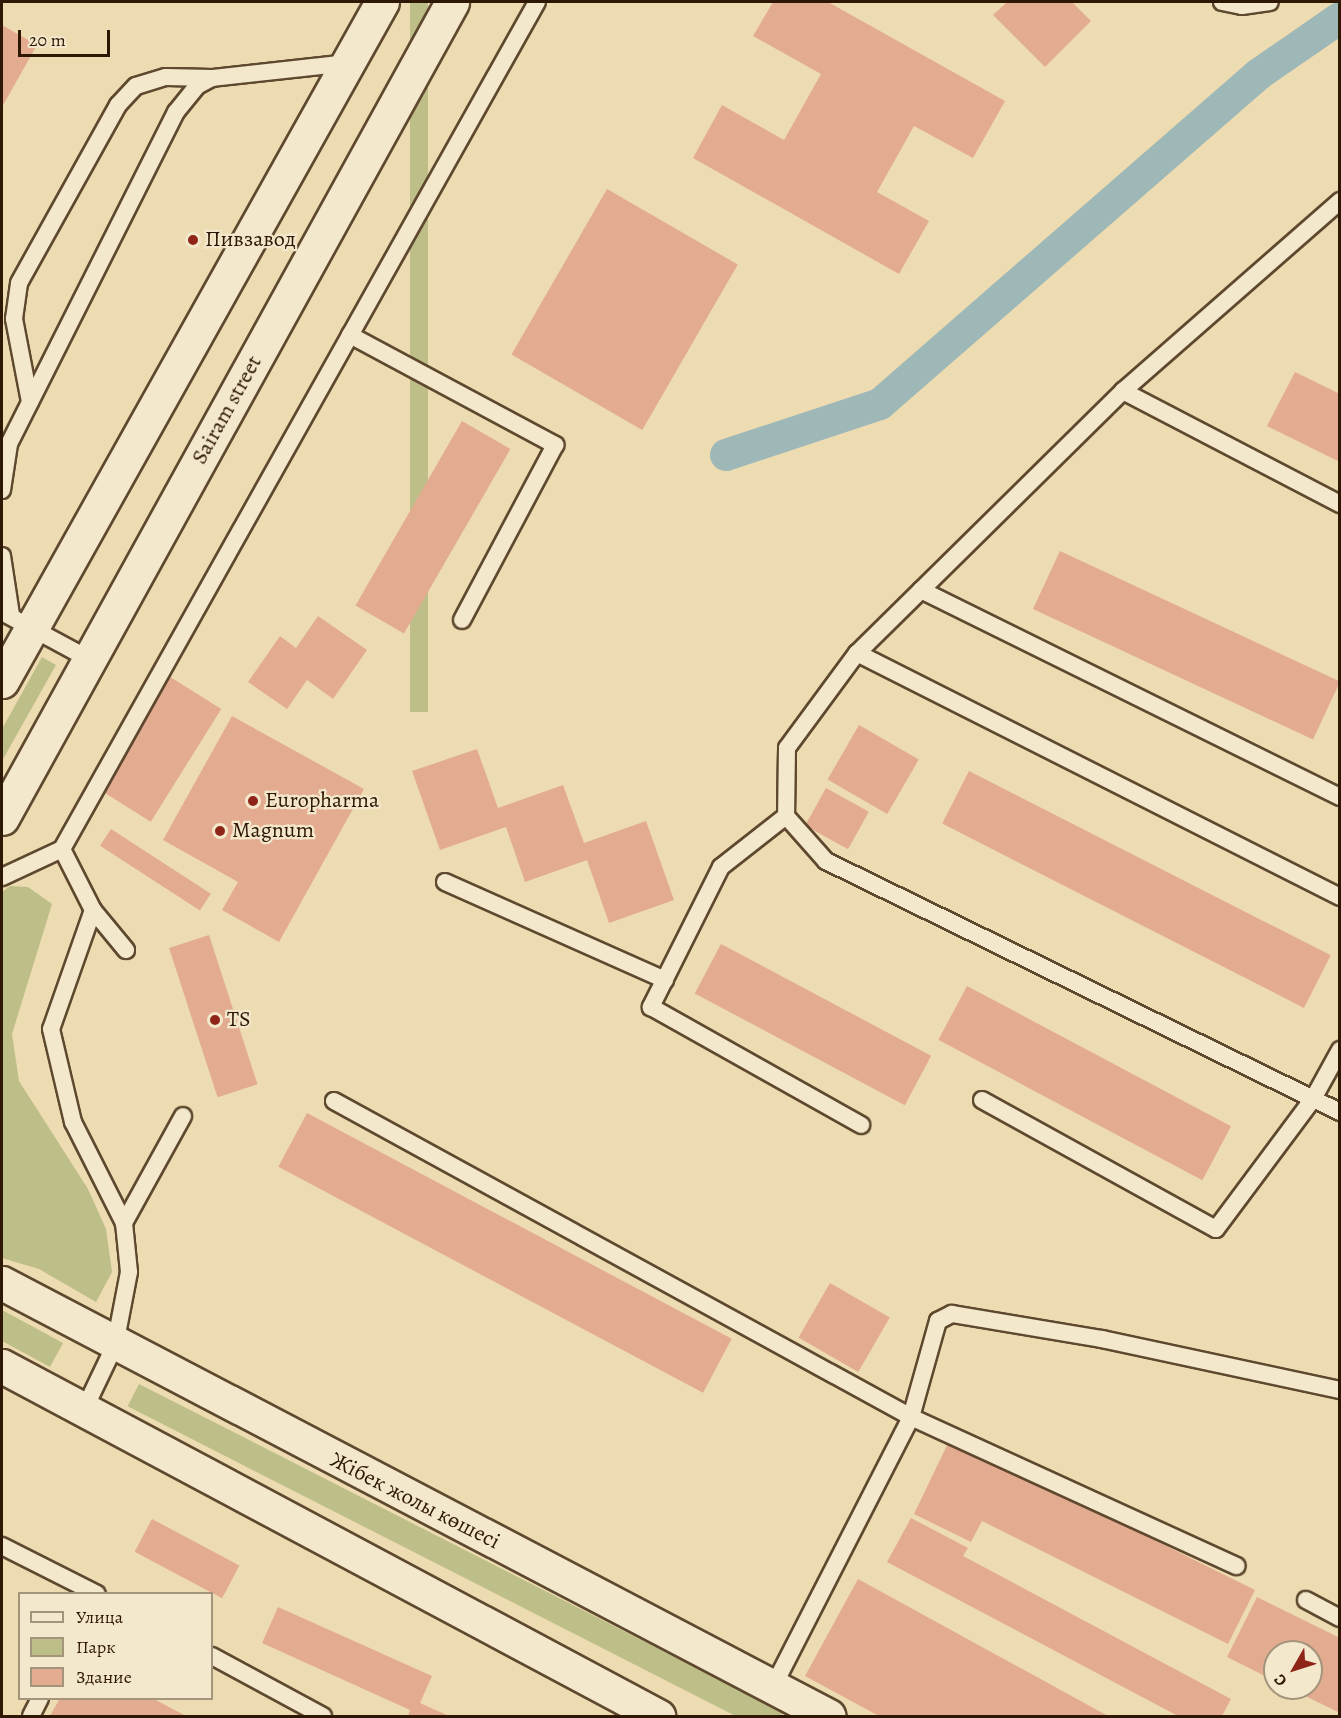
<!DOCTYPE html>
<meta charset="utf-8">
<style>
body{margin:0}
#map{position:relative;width:1341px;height:1718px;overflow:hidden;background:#eddbb1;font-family:Alegreya,serif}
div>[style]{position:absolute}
.green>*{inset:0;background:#bebe88;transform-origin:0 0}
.canal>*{height:32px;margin:-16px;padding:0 16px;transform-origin:16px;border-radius:16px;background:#9eb8b7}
.building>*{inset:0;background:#e3ac90;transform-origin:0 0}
.roads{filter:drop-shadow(2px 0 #5e482e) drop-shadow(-2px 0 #5e482e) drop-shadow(0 2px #5e482e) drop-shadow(0 -2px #5e482e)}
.lane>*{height:16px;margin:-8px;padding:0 8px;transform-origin:8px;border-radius:8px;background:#f3e8cc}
.secondary>*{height:33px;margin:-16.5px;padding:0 16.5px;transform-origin:16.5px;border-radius:16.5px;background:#f3e8cc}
.dots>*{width:16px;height:16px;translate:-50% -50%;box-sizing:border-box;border:3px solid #f3e8cc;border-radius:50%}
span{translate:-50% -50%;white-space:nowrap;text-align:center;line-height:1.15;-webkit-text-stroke:4.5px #f3e8cc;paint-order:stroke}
.poi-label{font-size:22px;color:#2e1703}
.left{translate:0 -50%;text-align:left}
.street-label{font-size:22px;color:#2e1703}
.frame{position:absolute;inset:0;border:3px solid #2e1703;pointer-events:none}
.legend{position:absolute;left:18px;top:1592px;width:195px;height:108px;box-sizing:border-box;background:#f3e8cc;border:2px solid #a4947c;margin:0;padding:8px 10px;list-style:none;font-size:18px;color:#2e1703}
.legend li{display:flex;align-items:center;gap:12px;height:30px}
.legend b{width:30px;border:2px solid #a4947c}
.north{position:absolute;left:1263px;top:1640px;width:60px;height:60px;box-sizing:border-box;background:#f3e8cc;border:2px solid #a4947c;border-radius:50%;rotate:231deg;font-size:16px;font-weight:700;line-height:24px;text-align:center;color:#2e1703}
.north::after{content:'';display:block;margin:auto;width:21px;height:27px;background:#8f2418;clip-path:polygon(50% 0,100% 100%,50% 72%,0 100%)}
.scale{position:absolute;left:18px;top:30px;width:92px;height:27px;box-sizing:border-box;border:3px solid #2e1703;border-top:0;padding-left:8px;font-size:18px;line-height:21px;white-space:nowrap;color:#2e1703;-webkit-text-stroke:4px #f3e8cc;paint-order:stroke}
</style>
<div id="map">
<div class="green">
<div style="left:410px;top:2px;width:18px;height:710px"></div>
<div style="clip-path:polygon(42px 657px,56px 665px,2px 761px,2px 729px)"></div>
<div style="clip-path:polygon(10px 886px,28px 887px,52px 904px,12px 1034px,19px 1081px,88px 1189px,106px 1229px,112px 1272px,96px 1302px,39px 1269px,2px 1258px,2px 892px)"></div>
<div style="clip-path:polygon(2px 1310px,63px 1343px,50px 1367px,2px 1341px)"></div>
<div style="left:139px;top:1384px;width:723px;height:25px;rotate:27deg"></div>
</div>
<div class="canal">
<div style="left:726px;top:455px;width:162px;rotate:-18.3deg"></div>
<div style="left:880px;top:404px;width:503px;rotate:-41.05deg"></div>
<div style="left:1259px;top:74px;width:98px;rotate:-34.7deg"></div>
</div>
<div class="building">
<div style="clip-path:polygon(773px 2px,828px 2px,1005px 101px,973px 158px,914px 126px,877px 192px,929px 221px,899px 274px,693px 158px,722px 105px,784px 140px,821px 74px,753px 36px)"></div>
<div style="clip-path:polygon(1007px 2px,1072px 2px,1091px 21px,1045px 67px,993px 15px)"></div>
<div style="clip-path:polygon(2px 25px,37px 45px,2px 107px)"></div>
<div style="left:607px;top:189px;width:151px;height:191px;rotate:30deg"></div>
<div style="clip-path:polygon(1295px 372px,1340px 394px,1340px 462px,1267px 426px)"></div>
<div style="left:462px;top:421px;width:56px;height:213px;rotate:30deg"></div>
<div style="left:1060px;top:551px;width:309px;height:64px;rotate:25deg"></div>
<div style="clip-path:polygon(318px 616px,367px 650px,333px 699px,307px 680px,287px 709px,248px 682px,280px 636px,296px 648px)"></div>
<div style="left:167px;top:675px;width:64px;height:133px;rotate:32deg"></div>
<div style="clip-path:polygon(232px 716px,364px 789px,279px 942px,222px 910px,238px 882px,163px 840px)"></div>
<div style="left:859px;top:725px;width:69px;height:63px;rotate:30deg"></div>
<div style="clip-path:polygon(477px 749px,498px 808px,563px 785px,584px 843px,646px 821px,674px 900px,609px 923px,587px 860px,525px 882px,506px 827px,440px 850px,412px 771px)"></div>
<div style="left:969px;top:771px;width:406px;height:59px;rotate:27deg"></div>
<div style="left:826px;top:788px;width:49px;height:43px;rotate:29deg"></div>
<div style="left:111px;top:829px;width:119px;height:20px;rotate:33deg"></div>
<div style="left:209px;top:935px;width:157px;height:42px;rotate:72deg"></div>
<div style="left:721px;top:944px;width:238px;height:56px;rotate:28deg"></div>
<div style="left:967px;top:986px;width:299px;height:61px;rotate:28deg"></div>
<div style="left:307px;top:1113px;width:481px;height:61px;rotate:28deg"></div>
<div style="left:830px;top:1283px;width:69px;height:63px;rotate:30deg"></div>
<div style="clip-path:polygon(950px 1439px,1255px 1590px,1228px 1644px,982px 1521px,971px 1542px,914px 1514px)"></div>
<div style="clip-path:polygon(911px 1518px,968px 1548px,963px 1556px,1231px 1699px,1222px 1716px,1178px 1716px,887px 1562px)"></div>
<div style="left:152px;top:1519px;width:99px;height:37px;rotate:28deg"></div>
<div style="clip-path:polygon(858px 1579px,1108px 1716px,879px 1716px,805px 1676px)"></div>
<div style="clip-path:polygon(1257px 1597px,1340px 1638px,1340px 1713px,1289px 1688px,1311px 1688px,1311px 1652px,1275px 1652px,1275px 1681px,1227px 1657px)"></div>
<div style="clip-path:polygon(278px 1607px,432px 1676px,420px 1703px,449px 1716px,408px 1716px,410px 1710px,262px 1643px)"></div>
<div style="clip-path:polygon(60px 1698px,152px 1698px,186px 1716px,50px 1716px)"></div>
</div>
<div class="roads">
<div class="lane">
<div style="left:1222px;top:2px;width:20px;rotate:11deg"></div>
<div style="left:1242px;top:6px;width:28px;rotate:-8deg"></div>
<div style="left:1340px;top:201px;width:288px;rotate:138.8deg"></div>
<div style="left:1123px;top:391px;width:373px;rotate:135.4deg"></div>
<div style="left:857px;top:653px;width:118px;rotate:126.4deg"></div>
<div style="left:787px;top:748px;width:68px;rotate:90.8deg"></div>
<div style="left:786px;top:816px;width:60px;rotate:48.4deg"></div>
<div style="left:826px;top:861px;width:572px;rotate:26.03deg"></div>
<div style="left:350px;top:335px;width:233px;rotate:28.2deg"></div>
<div style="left:555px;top:445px;width:198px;rotate:118deg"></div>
<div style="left:1123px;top:391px;width:245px;rotate:27.5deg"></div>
<div style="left:30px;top:402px;width:85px;rotate:-100.9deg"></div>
<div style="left:14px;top:319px;width:36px;rotate:-82deg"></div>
<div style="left:19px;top:283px;width:204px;rotate:-60.9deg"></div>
<div style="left:118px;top:105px;width:26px;rotate:-47deg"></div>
<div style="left:136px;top:86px;width:31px;rotate:-17deg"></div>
<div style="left:166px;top:77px;width:46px;rotate:1.2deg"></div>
<div style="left:2px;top:490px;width:47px;rotate:-81.3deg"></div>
<div style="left:9px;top:444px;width:372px;rotate:-63.3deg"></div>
<div style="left:176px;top:112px;width:33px;rotate:-51deg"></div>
<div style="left:197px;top:86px;width:17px;rotate:-28deg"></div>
<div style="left:212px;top:78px;width:136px;rotate:-6.3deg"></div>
<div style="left:2px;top:556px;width:60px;rotate:81.3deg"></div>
<div style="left:921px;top:590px;width:467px;rotate:26.3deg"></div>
<div style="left:2px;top:612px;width:99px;rotate:28.4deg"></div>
<div style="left:857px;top:653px;width:541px;rotate:26.8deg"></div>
<div style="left:786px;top:816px;width:83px;rotate:141.9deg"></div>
<div style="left:721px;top:867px;width:157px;rotate:116.6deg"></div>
<div style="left:651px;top:1007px;width:241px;rotate:29.3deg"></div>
<div style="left:62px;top:849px;width:68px;rotate:63.1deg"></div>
<div style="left:93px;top:910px;width:126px;rotate:109.4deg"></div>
<div style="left:51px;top:1029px;width:96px;rotate:76.7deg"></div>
<div style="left:73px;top:1122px;width:113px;rotate:63.2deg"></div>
<div style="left:124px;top:1223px;width:49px;rotate:84.2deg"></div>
<div style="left:129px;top:1272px;width:74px;rotate:100.9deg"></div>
<div style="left:115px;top:1345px;width:72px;rotate:115.5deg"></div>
<div style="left:2px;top:877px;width:66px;rotate:-25deg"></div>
<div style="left:62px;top:849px;width:971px;rotate:-60.72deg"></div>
<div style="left:445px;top:882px;width:241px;rotate:24deg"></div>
<div style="left:93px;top:910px;width:52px;rotate:50.5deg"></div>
<div style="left:982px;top:1100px;width:267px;rotate:28.9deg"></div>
<div style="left:1216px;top:1229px;width:162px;rotate:-53.3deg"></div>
<div style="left:1313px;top:1099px;width:56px;rotate:-61.1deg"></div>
<div style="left:334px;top:1101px;width:658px;rotate:28.71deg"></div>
<div style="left:911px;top:1417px;width:100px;rotate:-74.3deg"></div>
<div style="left:938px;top:1321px;width:16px;rotate:-27deg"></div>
<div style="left:952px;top:1314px;width:152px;rotate:9.5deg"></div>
<div style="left:1102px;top:1339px;width:243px;rotate:12.1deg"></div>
<div style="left:124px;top:1223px;width:122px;rotate:-61.1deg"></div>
<div style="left:2px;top:1546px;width:106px;rotate:26.8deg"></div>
<div style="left:1306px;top:1600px;width:38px;rotate:28deg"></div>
<div style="left:212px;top:1656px;width:126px;rotate:28.4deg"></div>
<div style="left:773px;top:1687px;width:303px;rotate:-62.9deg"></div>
<div style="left:911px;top:1417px;width:358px;rotate:24.6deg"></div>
<div style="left:31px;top:1716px;width:20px;rotate:-63deg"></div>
</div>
<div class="secondary">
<div style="left:2px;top:681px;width:778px;rotate:-60.77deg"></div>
<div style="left:2px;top:818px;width:932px;rotate:-61.12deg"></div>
<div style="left:2px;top:1283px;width:933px;rotate:27.64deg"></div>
<div style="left:2px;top:1366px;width:744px;rotate:28.08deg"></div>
</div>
</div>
<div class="dots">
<div style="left:193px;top:240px;background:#8f2418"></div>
<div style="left:253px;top:801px;background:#8f2418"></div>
<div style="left:220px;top:831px;background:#8f2418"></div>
<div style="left:215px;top:1020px;background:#8f2418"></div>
</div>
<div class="poi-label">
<span class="left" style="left:205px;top:240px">Пивзавод</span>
<span class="left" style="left:265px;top:801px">Europharma</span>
<span class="left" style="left:232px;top:831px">Magnum</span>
<span class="left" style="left:227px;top:1020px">TS</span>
</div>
<div class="street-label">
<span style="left:227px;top:410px;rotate:-61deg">Sairam street</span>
<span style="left:415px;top:1501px;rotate:27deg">Жібек жолы көшесі</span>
</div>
<div class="frame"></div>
<ul class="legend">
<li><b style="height:8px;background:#f3e8cc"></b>Улица</li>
<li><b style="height:16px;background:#bebe88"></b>Парк</li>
<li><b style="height:16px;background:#e3ac90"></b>Здание</li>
</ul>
<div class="north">С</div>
<div class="scale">20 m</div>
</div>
